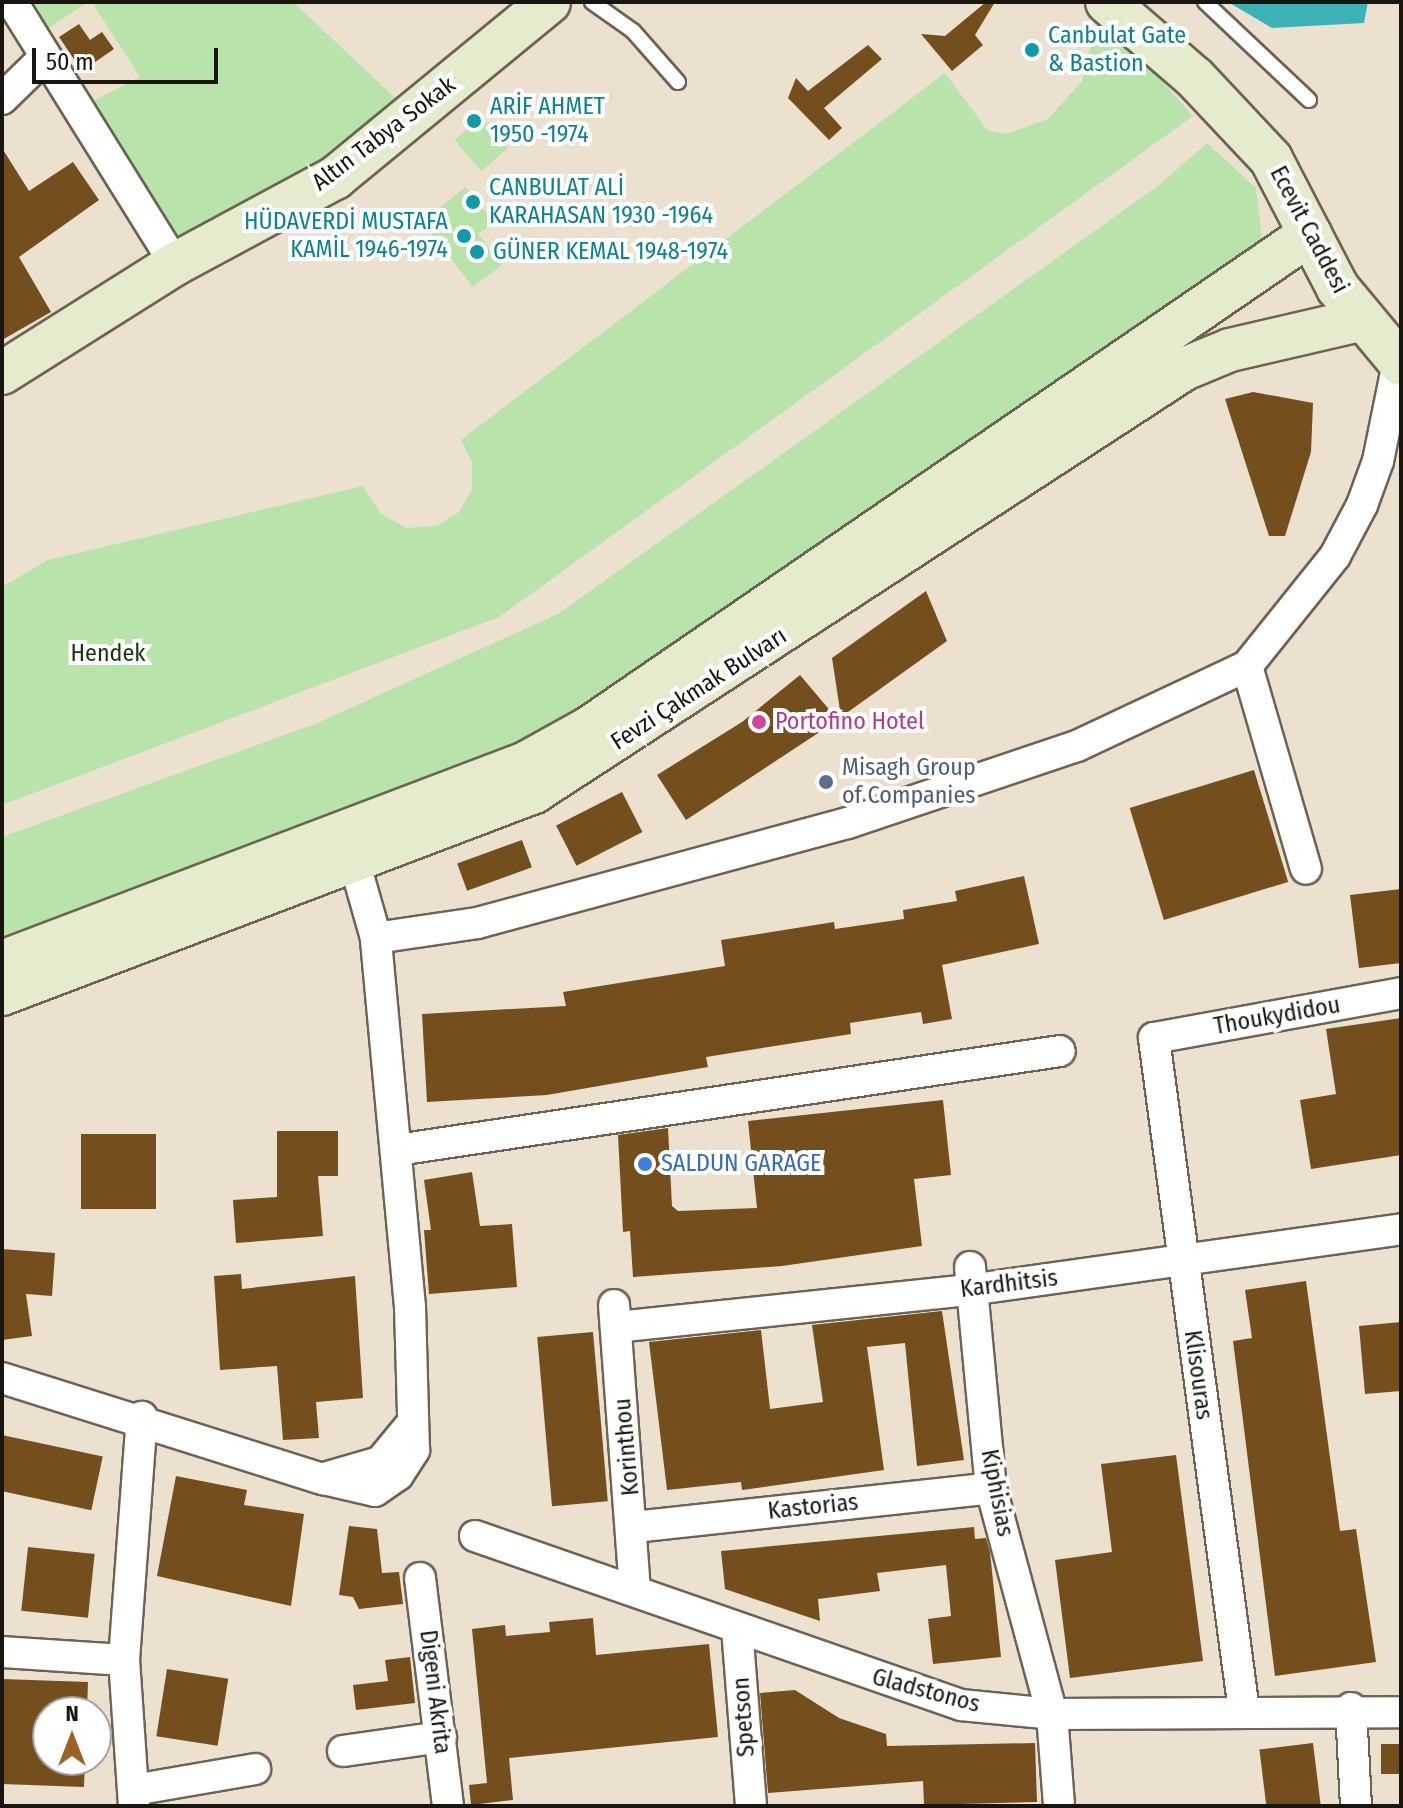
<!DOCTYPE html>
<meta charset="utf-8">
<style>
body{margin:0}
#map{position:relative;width:1403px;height:1808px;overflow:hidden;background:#ebe1ce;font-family:"Fira Sans Condensed",sans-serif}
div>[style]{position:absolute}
.green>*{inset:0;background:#b8e3aa;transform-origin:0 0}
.water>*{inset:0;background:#3cb2b7}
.building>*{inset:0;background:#754e1e;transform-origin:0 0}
.roads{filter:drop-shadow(2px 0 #6c6353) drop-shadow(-2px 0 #6c6353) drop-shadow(0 2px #6c6353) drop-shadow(0 -2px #6c6353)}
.lane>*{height:14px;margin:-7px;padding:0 7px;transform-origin:7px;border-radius:7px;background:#fff}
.street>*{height:30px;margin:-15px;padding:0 15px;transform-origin:15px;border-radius:15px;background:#fff}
.secondary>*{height:42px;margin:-21px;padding:0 21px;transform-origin:21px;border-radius:21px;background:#e4eccd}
.dots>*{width:22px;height:22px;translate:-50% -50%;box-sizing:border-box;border:4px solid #fff;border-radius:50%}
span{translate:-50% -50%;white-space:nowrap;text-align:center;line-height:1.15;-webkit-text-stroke:8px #fff;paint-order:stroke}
.culture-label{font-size:24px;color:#0d838f}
.left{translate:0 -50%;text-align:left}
.right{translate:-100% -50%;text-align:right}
.street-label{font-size:24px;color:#19160f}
.park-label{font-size:24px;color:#17370b}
.hotel-label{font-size:24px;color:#b23c85}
.service-label{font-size:24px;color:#4e5e75}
.shop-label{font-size:24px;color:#366cbe}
.frame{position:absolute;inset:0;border:4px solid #19160f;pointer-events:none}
.north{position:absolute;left:32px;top:1696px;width:80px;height:80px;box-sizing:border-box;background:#fff;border:2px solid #a3a29f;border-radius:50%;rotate:0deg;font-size:22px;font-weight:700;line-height:32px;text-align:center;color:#19160f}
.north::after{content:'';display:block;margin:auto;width:28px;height:36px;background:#9d6222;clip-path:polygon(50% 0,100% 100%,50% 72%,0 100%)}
.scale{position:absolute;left:32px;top:48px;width:186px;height:36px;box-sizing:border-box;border:4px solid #19160f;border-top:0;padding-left:10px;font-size:24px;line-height:28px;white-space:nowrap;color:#19160f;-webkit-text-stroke:6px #fff;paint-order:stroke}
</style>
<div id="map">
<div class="green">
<div style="clip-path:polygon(27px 2px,88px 2px,44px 31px)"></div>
<div style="clip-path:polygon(92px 2px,293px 2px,408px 110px,182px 250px,83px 106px,140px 77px)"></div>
<div style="clip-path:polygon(1097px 21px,1108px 21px,1193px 116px,499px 617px,2px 805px,2px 587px,48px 560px,363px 486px,381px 514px,406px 528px,437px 526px,459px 512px,472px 490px,472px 462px,461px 440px,945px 73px,988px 131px,1006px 134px,1048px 119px,1082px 81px)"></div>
<div style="left:481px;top:117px;width:41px;height:35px;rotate:49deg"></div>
<div style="clip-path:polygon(1207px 143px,1256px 188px,1262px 240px,526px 747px,2px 947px,2px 837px,315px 724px,558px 614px,1159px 185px)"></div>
<div style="clip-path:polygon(466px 187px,493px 222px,478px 234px,502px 265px,473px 287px,422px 221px)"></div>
</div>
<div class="water">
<div style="clip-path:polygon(1228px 2px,1368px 2px,1364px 23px,1272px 28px)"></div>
</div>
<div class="building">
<div style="clip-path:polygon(986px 2px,995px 2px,975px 35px,983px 45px,952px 71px,921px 34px,945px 36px)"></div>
<div style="clip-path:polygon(79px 24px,90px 40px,102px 32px,114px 49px,82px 71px,59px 37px)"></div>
<div style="clip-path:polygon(868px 45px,882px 59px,824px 108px,842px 128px,829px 140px,788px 98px,796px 78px,808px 91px)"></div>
<div style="clip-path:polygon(2px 148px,29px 191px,73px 162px,99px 200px,19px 257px,51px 312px,2px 340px)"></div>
<div style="clip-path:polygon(1253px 392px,1313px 403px,1311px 452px,1285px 536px,1269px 536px,1225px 399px)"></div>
<div style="clip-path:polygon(926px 591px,947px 641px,841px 717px,832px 658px)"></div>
<div style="clip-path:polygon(800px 675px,838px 720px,686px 820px,657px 775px,742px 722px)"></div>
<div style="left:1254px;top:770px;width:117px;height:130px;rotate:73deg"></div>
<div style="left:622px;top:792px;width:45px;height:74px;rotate:63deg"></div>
<div style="left:522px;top:840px;width:29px;height:69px;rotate:70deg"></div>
<div style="clip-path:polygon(1024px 876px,1039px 944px,942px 965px,952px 1019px,923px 1024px,921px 1012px,850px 1023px,851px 1034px,706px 1057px,708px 1067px,547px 1095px,427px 1102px,422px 1014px,566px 1006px,563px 992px,725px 966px,721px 940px,834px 922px,835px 929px,904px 919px,903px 910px,957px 901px,955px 891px)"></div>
<div style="clip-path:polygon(1401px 889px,1401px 963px,1359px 968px,1350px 895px)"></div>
<div style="clip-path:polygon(1401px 1018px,1401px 1155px,1311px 1169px,1300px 1100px,1336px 1094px,1326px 1029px)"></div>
<div style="clip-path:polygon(943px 1100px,951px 1175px,914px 1179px,922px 1246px,782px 1266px,633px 1277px,630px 1231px,623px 1232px,618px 1135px,668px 1128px,672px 1206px,678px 1211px,757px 1208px,748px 1121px)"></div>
<div style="clip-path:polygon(277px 1131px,338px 1131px,338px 1176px,318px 1176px,323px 1236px,236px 1243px,233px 1200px,277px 1197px)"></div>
<div style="left:81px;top:1134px;width:75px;height:75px"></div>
<div style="clip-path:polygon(472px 1172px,480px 1226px,512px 1224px,517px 1287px,429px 1294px,424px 1230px,431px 1230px,424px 1180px)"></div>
<div style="clip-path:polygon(2px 1249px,55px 1253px,52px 1296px,26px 1294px,32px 1336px,2px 1340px)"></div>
<div style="clip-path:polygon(241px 1274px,242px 1289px,355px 1276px,363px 1398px,316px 1402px,319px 1438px,283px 1440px,277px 1366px,220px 1370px,214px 1276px)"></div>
<div style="clip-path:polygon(1306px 1281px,1340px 1531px,1356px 1529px,1376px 1662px,1275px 1676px,1233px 1341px,1252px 1338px,1245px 1290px)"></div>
<div style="clip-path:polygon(942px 1311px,964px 1460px,917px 1466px,905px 1343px,867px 1347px,884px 1470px,742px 1490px,741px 1482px,667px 1490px,649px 1342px,761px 1330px,770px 1409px,823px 1402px,812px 1325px)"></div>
<div style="clip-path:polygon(1401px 1322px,1401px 1391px,1365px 1394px,1359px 1326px)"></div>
<div style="left:593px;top:1332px;width:170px;height:56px;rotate:85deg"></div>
<div style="left:2px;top:1435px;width:103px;height:55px;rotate:12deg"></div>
<div style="clip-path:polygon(1176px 1455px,1203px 1661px,1070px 1678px,1055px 1560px,1112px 1552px,1101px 1464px)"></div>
<div style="clip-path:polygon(176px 1476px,247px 1490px,244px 1505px,304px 1514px,291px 1606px,157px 1576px)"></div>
<div style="clip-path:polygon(349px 1526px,377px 1529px,382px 1573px,399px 1572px,403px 1604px,359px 1609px,353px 1597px,339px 1595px)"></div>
<div style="clip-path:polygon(974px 1527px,975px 1539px,986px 1538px,990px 1552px,1001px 1657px,933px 1664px,928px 1619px,951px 1616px,946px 1565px,877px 1573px,880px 1591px,818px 1599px,820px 1621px,725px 1589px,721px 1551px)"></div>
<div style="left:28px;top:1547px;width:67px;height:64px;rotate:6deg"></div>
<div style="clip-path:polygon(593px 1618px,596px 1655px,709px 1644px,718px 1737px,509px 1758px,513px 1800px,471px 1805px,469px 1785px,487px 1783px,472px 1629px,505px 1625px,506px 1636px,550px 1632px,549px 1622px)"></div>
<div style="clip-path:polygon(410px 1657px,415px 1703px,356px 1710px,353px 1685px,388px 1681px,385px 1660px)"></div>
<div style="left:167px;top:1669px;width:62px;height:68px;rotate:9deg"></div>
<div style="clip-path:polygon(2px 1679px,88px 1682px,87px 1712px,48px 1712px,48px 1760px,85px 1760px,84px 1787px,2px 1784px)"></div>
<div style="clip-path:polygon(795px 1690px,839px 1718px,886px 1734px,887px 1746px,1035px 1743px,1037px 1802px,924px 1805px,923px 1781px,768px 1793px,760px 1693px)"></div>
<div style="left:1313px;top:1743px;width:64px;height:54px;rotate:83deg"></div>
<div style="left:1381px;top:1744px;width:20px;height:30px"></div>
</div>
<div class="roads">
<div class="lane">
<div style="left:592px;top:2px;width:50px;rotate:35.3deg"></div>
<div style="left:633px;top:31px;width:68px;rotate:48.6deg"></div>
<div style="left:1205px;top:2px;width:143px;rotate:43.3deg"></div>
</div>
<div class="street">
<div style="left:12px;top:2px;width:309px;rotate:58.1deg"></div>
<div style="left:2px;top:99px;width:57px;rotate:-44.3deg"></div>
<div style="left:1247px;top:666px;width:211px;rotate:73.8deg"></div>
<div style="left:376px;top:938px;width:102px;rotate:-8.4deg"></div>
<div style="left:477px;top:923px;width:384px;rotate:-15.1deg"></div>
<div style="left:848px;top:823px;width:242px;rotate:-18.6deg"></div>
<div style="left:1077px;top:746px;width:188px;rotate:-25.2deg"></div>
<div style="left:1247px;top:666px;width:141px;rotate:-51.3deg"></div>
<div style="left:1335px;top:556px;width:58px;rotate:-62.1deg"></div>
<div style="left:1362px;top:505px;width:47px;rotate:-70deg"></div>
<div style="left:1378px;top:461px;width:100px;rotate:-78.5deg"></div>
<div style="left:397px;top:1150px;width:670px;rotate:-8.49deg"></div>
<div style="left:970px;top:1267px;width:222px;rotate:84.6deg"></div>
<div style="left:991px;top:1488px;width:234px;rotate:74.9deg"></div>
<div style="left:1052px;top:1714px;width:92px;rotate:85.6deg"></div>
<div style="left:614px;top:1305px;width:285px;rotate:85.8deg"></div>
<div style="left:616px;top:1327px;width:355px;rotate:-6deg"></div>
<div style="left:969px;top:1290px;width:436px;rotate:-8deg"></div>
<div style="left:2px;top:1378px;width:337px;rotate:17.5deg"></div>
<div style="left:323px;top:1479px;width:53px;rotate:13deg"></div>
<div style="left:375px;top:1491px;width:28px;rotate:-35deg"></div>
<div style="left:398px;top:1475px;width:30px;rotate:-57deg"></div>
<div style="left:414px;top:1450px;width:143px;rotate:-91.6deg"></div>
<div style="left:410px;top:1307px;width:371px;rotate:-95.3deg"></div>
<div style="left:376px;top:938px;width:99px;rotate:-105.9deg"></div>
<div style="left:328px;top:1477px;width:54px;rotate:-16.1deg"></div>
<div style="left:380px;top:1462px;width:45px;rotate:-50.4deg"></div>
<div style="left:634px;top:1527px;width:359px;rotate:-6.2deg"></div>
<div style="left:475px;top:1536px;width:515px;rotate:19.17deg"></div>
<div style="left:961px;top:1705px;width:91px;rotate:5.6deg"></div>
<div style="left:1052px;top:1714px;width:349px;rotate:-0.3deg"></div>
<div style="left:420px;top:1578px;width:230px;rotate:83deg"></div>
<div style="left:737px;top:1628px;width:179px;rotate:85.5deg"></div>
<div style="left:2px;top:1652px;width:122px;rotate:3.8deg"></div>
<div style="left:1351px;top:1708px;width:98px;rotate:87.1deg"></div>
<div style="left:1244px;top:1711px;width:679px;rotate:-97.62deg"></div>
<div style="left:1154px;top:1038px;width:251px;rotate:-10.3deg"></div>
<div style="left:343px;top:1751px;width:99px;rotate:-8.1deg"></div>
<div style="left:134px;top:1790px;width:123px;rotate:-9.8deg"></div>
<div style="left:134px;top:1806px;width:146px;rotate:-93.9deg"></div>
<div style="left:124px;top:1660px;width:244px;rotate:-85.8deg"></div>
</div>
<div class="secondary">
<div style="left:1107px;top:2px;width:116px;rotate:40.8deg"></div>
<div style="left:1195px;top:78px;width:111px;rotate:46.8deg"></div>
<div style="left:1271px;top:159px;width:145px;rotate:62.6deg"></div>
<div style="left:1338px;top:288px;width:99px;rotate:50.3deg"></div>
<div style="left:2px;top:373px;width:204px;rotate:-32.2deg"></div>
<div style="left:175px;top:264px;width:182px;rotate:-28.3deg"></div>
<div style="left:335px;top:178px;width:277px;rotate:-39.4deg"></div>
<div style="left:2px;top:962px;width:561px;rotate:-20.8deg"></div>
<div style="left:526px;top:763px;width:72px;rotate:-29.1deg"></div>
<div style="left:589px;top:728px;width:874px;rotate:-34.42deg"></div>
<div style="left:2px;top:994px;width:569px;rotate:-20.79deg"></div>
<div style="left:534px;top:792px;width:776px;rotate:-33.05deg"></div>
<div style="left:1184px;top:369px;width:50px;rotate:-22.4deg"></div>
<div style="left:1230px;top:350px;width:133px;rotate:-13deg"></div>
</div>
</div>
<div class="dots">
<div style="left:1032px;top:50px;background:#0f9aa8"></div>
<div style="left:474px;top:121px;background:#0f9aa8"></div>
<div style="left:473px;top:202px;background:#0f9aa8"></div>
<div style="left:464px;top:236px;background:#0f9aa8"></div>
<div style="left:477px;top:252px;background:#0f9aa8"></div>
<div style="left:759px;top:722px;background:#d1479c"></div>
<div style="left:826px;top:782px;background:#5c6f8a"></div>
<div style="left:645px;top:1164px;background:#3f7fe0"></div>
</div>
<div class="culture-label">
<span class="left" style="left:1048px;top:50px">Canbulat Gate<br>&amp; Bastion</span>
<span class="left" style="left:490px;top:121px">ARİF AHMET<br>1950 -1974</span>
<span class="left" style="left:489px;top:202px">CANBULAT ALİ<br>KARAHASAN 1930 -1964</span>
<span class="right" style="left:448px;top:236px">HÜDAVERDİ MUSTAFA<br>KAMİL 1946-1974</span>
<span class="left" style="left:493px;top:252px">GÜNER KEMAL 1948-1974</span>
</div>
<div class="street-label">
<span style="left:384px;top:134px;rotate:-37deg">Altın Tabya Sokak</span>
<span style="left:1309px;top:230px;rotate:62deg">Ecevit Caddesi</span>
<span style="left:699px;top:689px;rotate:-33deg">Fevzi Çakmak Bulvarı</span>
<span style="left:1277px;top:1016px;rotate:-10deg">Thoukydidou</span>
<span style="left:1009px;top:1284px;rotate:-7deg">Kardhitsis</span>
<span style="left:1198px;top:1375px;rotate:82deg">Klisouras</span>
<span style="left:627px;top:1447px;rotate:-95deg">Korinthou</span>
<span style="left:997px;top:1493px;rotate:79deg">Kiphisias</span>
<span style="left:813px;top:1507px;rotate:-6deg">Kastorias</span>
<span style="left:926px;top:1691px;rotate:15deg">Gladstonos</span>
<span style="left:435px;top:1692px;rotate:83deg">Digeni Akrita</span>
<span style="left:744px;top:1717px;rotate:-94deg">Spetson</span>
</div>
<div class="park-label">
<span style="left:108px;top:654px">Hendek</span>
</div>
<div class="hotel-label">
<span class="left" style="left:775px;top:722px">Portofino Hotel</span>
</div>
<div class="service-label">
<span class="left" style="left:842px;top:782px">Misagh Group<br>of Companies</span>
</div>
<div class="shop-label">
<span class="left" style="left:661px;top:1164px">SALDUN GARAGE</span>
</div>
<div class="frame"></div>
<div class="north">N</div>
<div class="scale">50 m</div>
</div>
